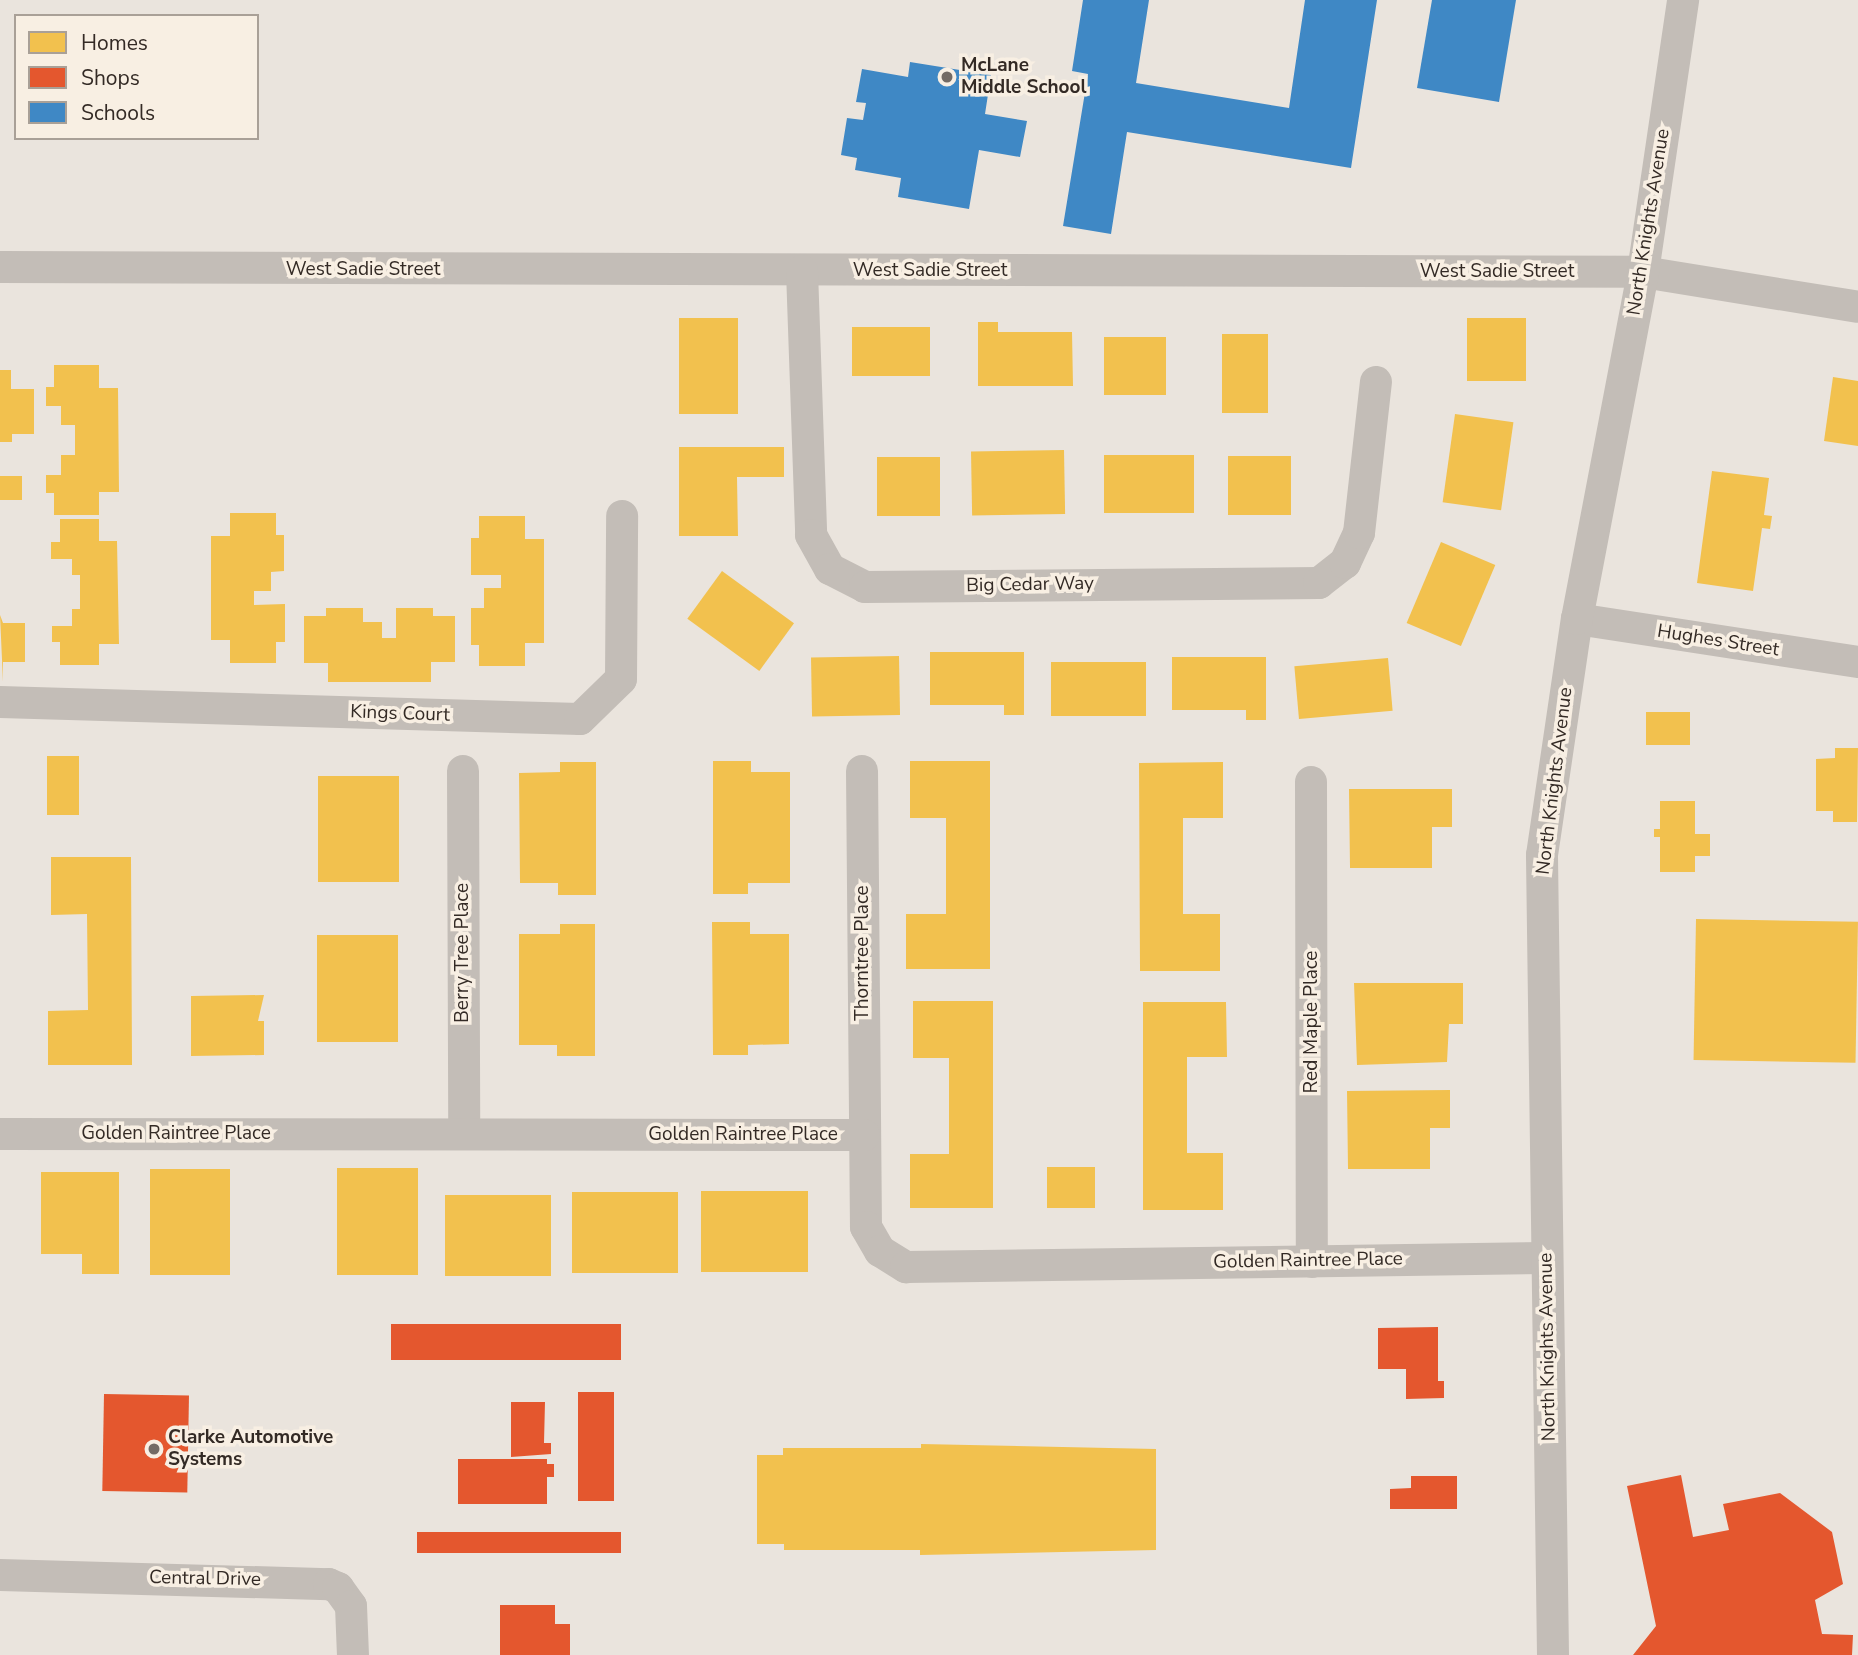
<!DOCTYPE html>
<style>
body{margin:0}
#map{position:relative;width:1858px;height:1655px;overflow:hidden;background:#eae4dd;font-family:"Nunito Sans",sans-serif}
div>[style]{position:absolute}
.homes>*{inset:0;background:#f2c14e;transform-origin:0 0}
.shops>*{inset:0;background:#e4572e;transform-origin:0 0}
.schools>*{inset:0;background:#3f88c5}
.minor>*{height:32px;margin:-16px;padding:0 16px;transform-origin:16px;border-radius:16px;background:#c3bdb7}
.dots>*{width:19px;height:19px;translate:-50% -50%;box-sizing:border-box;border:4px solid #f8efe3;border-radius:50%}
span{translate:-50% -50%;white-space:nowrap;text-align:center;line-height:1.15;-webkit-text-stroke:7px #f8efe3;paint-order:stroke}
.poi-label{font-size:19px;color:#332a25;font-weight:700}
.left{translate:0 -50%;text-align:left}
.street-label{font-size:19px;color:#332a25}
.legend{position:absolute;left:14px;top:14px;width:245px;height:126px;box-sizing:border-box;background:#f8efe3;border:2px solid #a9a097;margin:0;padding:9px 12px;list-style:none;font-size:21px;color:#332a25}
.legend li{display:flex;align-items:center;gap:14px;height:35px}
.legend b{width:35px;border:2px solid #a9a097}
</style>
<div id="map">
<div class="homes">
<div style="left:738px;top:318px;width:96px;height:59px;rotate:90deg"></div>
<div style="left:1467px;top:318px;width:59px;height:63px"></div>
<div style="clip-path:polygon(978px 322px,998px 322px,998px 332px,1072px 332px,1073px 386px,978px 386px)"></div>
<div style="left:930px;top:327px;width:49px;height:78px;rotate:90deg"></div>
<div style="left:1222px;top:334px;width:46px;height:79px"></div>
<div style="left:1104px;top:337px;width:62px;height:58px"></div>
<div style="clip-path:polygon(54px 365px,99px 365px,99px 388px,118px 388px,119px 492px,99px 492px,99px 515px,54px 515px,54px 493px,46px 493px,46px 475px,61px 475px,61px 455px,75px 455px,75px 425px,61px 425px,61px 406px,46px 406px,46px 387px,54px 387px)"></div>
<div style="clip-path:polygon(0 370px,11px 370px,11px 389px,34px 389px,34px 434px,12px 434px,12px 442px,0 442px)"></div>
<div style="clip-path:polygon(1833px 377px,1858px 381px,1858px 446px,1824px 441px)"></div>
<div style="left:1455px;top:414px;width:59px;height:89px;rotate:8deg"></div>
<div style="clip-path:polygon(679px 447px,784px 447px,784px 477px,737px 477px,738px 536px,679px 536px)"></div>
<div style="left:1064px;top:450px;width:64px;height:93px;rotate:89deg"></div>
<div style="left:1104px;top:455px;width:90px;height:58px"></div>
<div style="left:1228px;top:456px;width:63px;height:59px"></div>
<div style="left:877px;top:457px;width:63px;height:59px"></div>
<div style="clip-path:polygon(1712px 471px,1769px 478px,1764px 515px,1772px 516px,1770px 529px,1762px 528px,1753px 591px,1697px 583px)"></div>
<div style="left:0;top:476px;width:22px;height:24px"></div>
<div style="clip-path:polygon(230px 513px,276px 513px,276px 535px,284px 535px,284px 571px,271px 572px,271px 591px,254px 591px,254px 605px,285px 604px,285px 642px,276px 642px,276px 663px,230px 663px,230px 640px,211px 640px,211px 536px,230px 536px)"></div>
<div style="clip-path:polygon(479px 516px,525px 516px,525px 539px,544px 539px,544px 643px,525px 643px,525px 666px,479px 666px,479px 645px,471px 645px,471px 608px,484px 608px,484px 588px,501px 588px,501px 575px,471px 575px,471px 538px,479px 538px)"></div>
<div style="clip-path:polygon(60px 519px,99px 519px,99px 541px,117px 541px,119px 644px,99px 644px,99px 665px,60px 665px,60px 642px,52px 642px,52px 626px,72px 626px,72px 609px,80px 609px,80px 575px,72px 575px,72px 559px,51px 559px,51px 542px,60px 542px)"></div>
<div style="left:1441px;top:542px;width:59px;height:88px;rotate:23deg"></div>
<div style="left:722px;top:571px;width:89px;height:59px;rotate:36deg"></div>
<div style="clip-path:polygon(326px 608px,363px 608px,363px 622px,382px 622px,382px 638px,396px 638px,396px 608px,433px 608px,433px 616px,455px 616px,455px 662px,431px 662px,431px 682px,328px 682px,328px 663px,304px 663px,304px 616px,326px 616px)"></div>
<div style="clip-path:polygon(0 615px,3px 623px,25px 623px,25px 662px,3px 662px,3px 682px)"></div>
<div style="clip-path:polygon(930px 652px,1024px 652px,1024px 715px,1004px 715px,1004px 705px,930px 705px)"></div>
<div style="left:899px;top:656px;width:59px;height:88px;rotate:89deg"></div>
<div style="clip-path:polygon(1172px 657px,1266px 657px,1266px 720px,1246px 720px,1246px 710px,1172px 710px)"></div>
<div style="left:1388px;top:658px;width:53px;height:94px;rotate:85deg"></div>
<div style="left:1051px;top:662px;width:95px;height:54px"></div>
<div style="left:1646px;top:712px;width:44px;height:33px"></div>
<div style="clip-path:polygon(1835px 748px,1858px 748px,1857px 822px,1833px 822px,1833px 811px,1816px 811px,1816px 759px,1835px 758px)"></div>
<div style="left:79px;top:756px;width:59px;height:32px;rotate:90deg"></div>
<div style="clip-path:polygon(713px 761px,751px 761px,751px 772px,790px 772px,790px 883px,748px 883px,748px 894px,713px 894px)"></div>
<div style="clip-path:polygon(910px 761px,990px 761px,990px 969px,906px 969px,906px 914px,946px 914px,946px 818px,910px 818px)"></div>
<div style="clip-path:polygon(560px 762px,596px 762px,596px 895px,558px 895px,558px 883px,520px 883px,519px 773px,560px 772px)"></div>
<div style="clip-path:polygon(1223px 762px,1223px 818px,1183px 818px,1183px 914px,1220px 914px,1220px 971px,1140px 971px,1139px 763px)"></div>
<div style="left:318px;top:776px;width:81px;height:106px"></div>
<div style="clip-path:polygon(1349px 789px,1452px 789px,1452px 827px,1432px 827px,1432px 868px,1350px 868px)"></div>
<div style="clip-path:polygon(1660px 801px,1695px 801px,1695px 834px,1710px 834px,1710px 856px,1695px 856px,1695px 872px,1660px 872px,1660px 837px,1654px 837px,1654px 829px,1660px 829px)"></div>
<div style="clip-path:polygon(51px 857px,131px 857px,132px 1065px,48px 1065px,48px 1011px,88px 1010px,87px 914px,51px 915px)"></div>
<div style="left:1696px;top:919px;width:162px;height:141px;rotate:1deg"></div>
<div style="clip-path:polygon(712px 922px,750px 922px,750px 934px,789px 934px,789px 1044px,748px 1045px,748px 1055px,713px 1055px)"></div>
<div style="clip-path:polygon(560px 924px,595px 924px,595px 1056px,557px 1056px,557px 1045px,519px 1045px,519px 934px,560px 934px)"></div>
<div style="left:317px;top:935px;width:81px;height:107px"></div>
<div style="clip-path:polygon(1354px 983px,1463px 983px,1463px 1024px,1449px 1024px,1447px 1062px,1357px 1065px)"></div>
<div style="clip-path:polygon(264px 995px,258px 1021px,264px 1021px,264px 1055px,191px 1056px,191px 996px)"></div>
<div style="clip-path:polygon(913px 1001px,993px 1001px,993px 1208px,910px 1208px,910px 1154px,949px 1154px,949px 1058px,913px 1058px)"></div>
<div style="clip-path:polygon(1143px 1002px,1226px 1002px,1227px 1057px,1187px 1057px,1187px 1153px,1223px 1153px,1223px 1210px,1143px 1210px)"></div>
<div style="clip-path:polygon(1450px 1090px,1450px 1128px,1430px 1128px,1430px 1169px,1348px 1169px,1347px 1091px)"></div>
<div style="left:1047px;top:1167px;width:48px;height:41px"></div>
<div style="left:337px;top:1168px;width:81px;height:107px"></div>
<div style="left:150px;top:1169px;width:80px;height:106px"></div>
<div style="clip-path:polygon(41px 1172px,119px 1172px,119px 1274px,82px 1274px,82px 1254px,41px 1254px)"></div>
<div style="left:701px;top:1191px;width:107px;height:81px"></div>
<div style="left:572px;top:1192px;width:106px;height:81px"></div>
<div style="left:445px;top:1195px;width:106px;height:81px"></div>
<div style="clip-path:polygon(921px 1444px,1156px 1449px,1156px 1550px,920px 1555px,920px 1550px,784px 1550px,784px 1544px,757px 1544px,757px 1455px,783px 1455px,783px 1448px,921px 1448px)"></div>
</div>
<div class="shops">
<div style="left:391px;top:1324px;width:230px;height:36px"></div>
<div style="clip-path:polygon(1438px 1327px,1438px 1381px,1444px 1381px,1444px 1398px,1406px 1399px,1406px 1369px,1378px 1369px,1378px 1328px)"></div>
<div style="left:578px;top:1392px;width:36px;height:109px"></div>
<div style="left:104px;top:1394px;width:85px;height:97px;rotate:1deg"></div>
<div style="clip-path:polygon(511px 1402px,545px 1402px,544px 1443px,551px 1443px,551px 1454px,511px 1457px)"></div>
<div style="clip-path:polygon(458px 1459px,547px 1459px,547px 1464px,554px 1464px,554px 1477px,547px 1477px,547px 1504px,458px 1504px)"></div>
<div style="clip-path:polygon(1681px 1475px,1693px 1537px,1729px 1530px,1723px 1504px,1780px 1493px,1832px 1532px,1843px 1584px,1815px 1600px,1822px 1634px,1853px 1635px,1852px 1655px,1633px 1655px,1656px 1626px,1627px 1486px)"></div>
<div style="clip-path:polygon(1411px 1476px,1457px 1476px,1457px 1509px,1390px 1509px,1390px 1489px,1411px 1488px)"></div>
<div style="left:621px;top:1532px;width:21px;height:204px;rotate:90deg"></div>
<div style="clip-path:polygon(500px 1605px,555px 1605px,555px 1624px,570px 1624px,570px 1655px,500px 1655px)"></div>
</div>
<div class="schools">
<div style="clip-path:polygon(1083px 0,1149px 0,1136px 83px,1289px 108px,1305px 0,1377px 0,1351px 168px,1127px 132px,1111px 234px,1063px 226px,1088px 74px,1072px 71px)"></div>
<div style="clip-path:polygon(1432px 0,1516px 0,1499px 102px,1417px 88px)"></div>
<div style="clip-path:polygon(910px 62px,991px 75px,985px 114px,1027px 121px,1020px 157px,979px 150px,969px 209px,898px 197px,901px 178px,855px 170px,857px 158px,841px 155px,847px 118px,863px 120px,866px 103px,856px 102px,862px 69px,908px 77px)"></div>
</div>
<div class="minor">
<div style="left:0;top:267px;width:1643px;rotate:0.17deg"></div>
<div style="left:1643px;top:272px;width:218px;rotate:9.2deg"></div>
<div style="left:802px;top:271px;width:264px;rotate:88deg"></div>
<div style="left:811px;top:535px;width:39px;rotate:61deg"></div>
<div style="left:830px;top:569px;width:39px;rotate:27deg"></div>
<div style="left:865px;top:587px;width:454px;rotate:-0.5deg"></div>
<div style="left:1319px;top:583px;width:33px;rotate:-38deg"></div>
<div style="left:1345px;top:563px;width:33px;rotate:-65deg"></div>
<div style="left:1359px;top:533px;width:152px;rotate:-83.6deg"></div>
<div style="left:1577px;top:619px;width:284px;rotate:8.7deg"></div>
<div style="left:0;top:702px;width:580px;rotate:1.68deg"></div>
<div style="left:580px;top:719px;width:57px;rotate:-44.3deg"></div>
<div style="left:621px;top:679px;width:163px;rotate:-89.6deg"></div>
<div style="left:463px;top:771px;width:363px;rotate:89.8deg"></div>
<div style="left:862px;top:771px;width:456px;rotate:89.5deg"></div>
<div style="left:866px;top:1227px;width:28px;rotate:60deg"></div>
<div style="left:880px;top:1251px;width:31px;rotate:32deg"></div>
<div style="left:906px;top:1267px;width:641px;rotate:-0.8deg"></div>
<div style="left:1311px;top:782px;width:480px;rotate:89.9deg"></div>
<div style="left:0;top:1134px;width:864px;rotate:0.07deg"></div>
<div style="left:0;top:1575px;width:329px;rotate:1.6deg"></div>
<div style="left:329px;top:1584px;width:10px;rotate:24deg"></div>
<div style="left:338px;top:1588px;width:22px;rotate:54deg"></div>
<div style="left:351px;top:1606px;width:49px;rotate:87.7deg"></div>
<div style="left:1553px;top:1655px;width:800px;rotate:-90.79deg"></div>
<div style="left:1542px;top:855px;width:239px;rotate:-81.6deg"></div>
<div style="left:1577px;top:619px;width:353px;rotate:-79.2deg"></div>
<div style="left:1643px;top:272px;width:275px;rotate:-81.6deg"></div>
</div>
<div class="dots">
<div style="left:947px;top:77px;background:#736b65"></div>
<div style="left:154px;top:1449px;background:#736b65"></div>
</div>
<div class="poi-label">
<span class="left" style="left:961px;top:77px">McLane<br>Middle School</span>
<span class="left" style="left:168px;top:1449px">Clarke Automotive<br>Systems</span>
</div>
<div class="street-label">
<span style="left:1649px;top:222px;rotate:-81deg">North Knights Avenue</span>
<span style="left:363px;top:270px">West Sadie Street</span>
<span style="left:930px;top:271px">West Sadie Street</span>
<span style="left:1497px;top:272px">West Sadie Street</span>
<span style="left:1030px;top:585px;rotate:-1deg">Big Cedar Way</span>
<span style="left:1718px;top:641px;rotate:9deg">Hughes Street</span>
<span style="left:400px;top:714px;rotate:2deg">Kings Court</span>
<span style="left:1555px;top:781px;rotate:-83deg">North Knights Avenue</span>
<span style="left:463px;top:953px;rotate:-90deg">Berry Tree Place</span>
<span style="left:863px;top:953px;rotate:-90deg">Thorntree Place</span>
<span style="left:1312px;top:1022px;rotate:-90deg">Red Maple Place</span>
<span style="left:176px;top:1134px">Golden Raintree Place</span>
<span style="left:743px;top:1135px">Golden Raintree Place</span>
<span style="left:1308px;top:1261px;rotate:-1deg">Golden Raintree Place</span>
<span style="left:1548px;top:1347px;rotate:-91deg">North Knights Avenue</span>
<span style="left:205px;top:1579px;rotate:1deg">Central Drive</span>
</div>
<ul class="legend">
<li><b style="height:19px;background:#f2c14e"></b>Homes</li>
<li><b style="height:19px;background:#e4572e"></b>Shops</li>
<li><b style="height:19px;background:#3f88c5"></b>Schools</li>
</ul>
</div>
